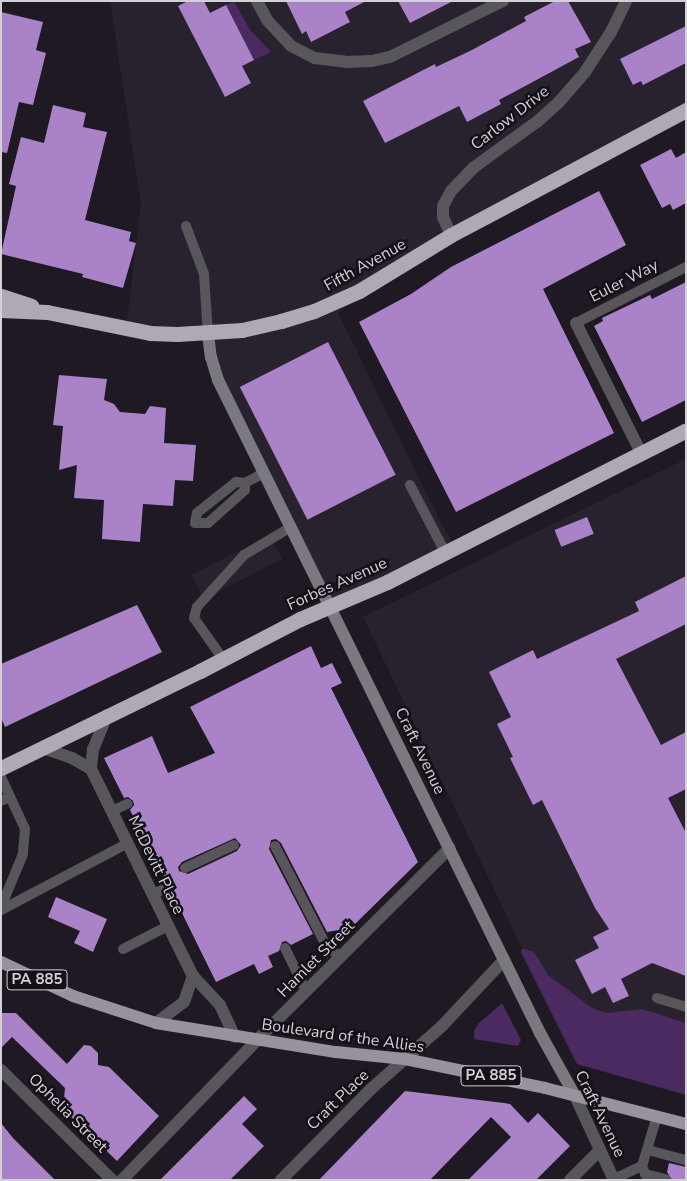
<!DOCTYPE html>
<style>
body{margin:0}
#map{position:relative;width:687px;height:1181px;overflow:hidden;background:#1e1922;font-family:"Nunito Sans",sans-serif}
div>[style]{position:absolute}
.built>*{inset:0;background:#28222f;transform-origin:0 0}
.green>*{inset:0;background:#4b2a61}
.building>*{inset:0;background:#aa82c8;transform-origin:0 0}
.lane>*{height:10px;margin:-5px;padding:0 5px;transform-origin:5px;border-radius:5px;background:#59565b}
.street>*{height:12px;margin:-6px;padding:0 6px;transform-origin:6px;border-radius:6px;background:#59565b}
.secondary>*{height:12px;margin:-6px;padding:0 6px;transform-origin:6px;border-radius:6px;background:#7c787f}
.primary>*{height:12px;margin:-6px;padding:0 6px;transform-origin:6px;border-radius:6px;background:#97929b}
.highway>*{height:15px;margin:-7.5px;padding:0 7.5px;transform-origin:7.5px;border-radius:7.5px;background:#afa9b5}
span{translate:-50% -50%;white-space:nowrap;text-align:center;line-height:1.15;-webkit-text-stroke:5px #151018;paint-order:stroke}
.shield-label span{padding:1px 4px;background:#151018;border:1px solid;border-radius:4px;-webkit-text-stroke-width:0}
.shield-label{font-size:15px;color:#d3d0d6;font-weight:700}
.street-label{font-size:16px;color:#d3d0d6}
.frame{position:absolute;inset:0;border:2px solid #d3d0d6;pointer-events:none}
</style>
<div id="map">
<div class="built">
<div style="clip-path:polygon(110px 1px,686px 1px,686px 110px,409px 258px,338px 313px,439px 519px,456px 547px,330px 606px,218px 380px,208px 334px,126px 328px,141px 205px)"></div>
<div style="clip-path:polygon(686px 459px,686px 1093px,578px 1064px,363px 617px)"></div>
<div style="left:270px;top:535px;width:27px;height:88px;rotate:63deg"></div>
</div>
<div class="green">
<div style="clip-path:polygon(234px 1px,250px 30px,271px 52px,254px 60px,226px 5px)"></div>
<div style="clip-path:polygon(522px 948px,534px 952px,548px 975px,592px 1008px,606px 1013px,642px 1009px,686px 1023px,686px 1095px,577px 1064px,521px 952px)"></div>
<div style="clip-path:polygon(502px 1003px,521px 1040px,518px 1046px,474px 1039px,474px 1031px,478px 1024px)"></div>
</div>
<div class="building">
<div style="clip-path:polygon(188px 1px,204px 1px,210px 13px,226px 5px,254px 60px,242px 66px,251px 83px,225px 97px,178px 6px)"></div>
<div style="clip-path:polygon(286px 1px,366px 1px,345px 12px,350px 22px,311px 42px,306px 31px,302px 34px)"></div>
<div style="clip-path:polygon(398px 1px,453px 1px,410px 23px)"></div>
<div style="clip-path:polygon(555px 1px,568px 1px,591px 42px,575px 49px,579px 57px,499px 100px,501px 104px,467px 122px,459px 106px,385px 143px,363px 101px,435px 64px,436px 67px,472px 50px,526px 21px,524px 17px)"></div>
<div style="clip-path:polygon(1px 12px,43px 22px,36px 50px,46px 53px,33px 105px,19px 102px,7px 153px,1px 152px)"></div>
<div style="clip-path:polygon(686px 26px,686px 63px,643px 85px,641px 81px,633px 85px,620px 59px)"></div>
<div style="clip-path:polygon(53px 105px,86px 113px,83px 127px,107px 132px,85px 220px,131px 232px,129px 241px,136px 243px,123px 288px,82px 277px,83px 274px,1px 254px,16px 186px,9px 184px,21px 137px,44px 143px)"></div>
<div style="clip-path:polygon(671px 149px,676px 158px,686px 152px,686px 203px,673px 210px,670px 204px,662px 208px,640px 165px)"></div>
<div style="clip-path:polygon(599px 191px,626px 245px,543px 289px,614px 433px,456px 512px,359px 322px,411px 294px,451px 267px)"></div>
<div style="clip-path:polygon(686px 282px,686px 400px,642px 422px,594px 326px,603px 321px,602px 318px,650px 295px,652px 299px)"></div>
<div style="left:328px;top:342px;width:149px;height:99px;rotate:63deg"></div>
<div style="clip-path:polygon(59px 375px,107px 379px,104px 400px,114px 404px,120px 412px,145px 414px,150px 406px,166px 408px,164px 443px,196px 445px,193px 481px,175px 480px,173px 506px,143px 504px,140px 542px,102px 539px,104px 500px,74px 498px,77px 465px,59px 470px,63px 426px,53px 425px)"></div>
<div style="left:587px;top:517px;width:18px;height:35px;rotate:68deg"></div>
<div style="clip-path:polygon(686px 576px,686px 624px,616px 659px,661px 745px,686px 732px,686px 789px,668px 798px,686px 833px,686px 976px,652px 963px,621px 979px,629px 996px,613px 1003px,605px 987px,592px 994px,575px 960px,599px 948px,593px 937px,609px 929px,595px 908px,542px 800px,533px 805px,510px 758px,513px 757px,497px 724px,511px 717px,489px 672px,533px 650px,537px 659px,639px 611px,635px 602px)"></div>
<div style="clip-path:polygon(137px 605px,162px 652px,5px 727px,1px 718px,1px 664px)"></div>
<div style="clip-path:polygon(evenodd,311px 646px,321px 668px,332px 663px,342px 683px,331px 688px,418px 862px,351px 928px,327px 932px,281px 843px,276px 839px,271px 840px,269px 849px,313px 934px,291px 945px,286px 941px,282px 942px,279px 951px,268px 956px,273px 967px,259px 974px,254px 964px,216px 982px,172px 893px,176px 888px,175px 884px,170px 880px,166px 881px,130px 810px,134px 805px,133px 801px,128px 797px,124px 798px,104px 758px,152px 736px,168px 773px,215px 753px,190px 707px,311px 646px,235px 838px,241px 845px,237px 851px,188px 874px,179px 871px,178px 867px,182px 862px,235px 838px)"></div>
<div style="clip-path:polygon(56px 897px,107px 919px,93px 952px,74px 943px,80px 931px,48px 917px)"></div>
<div style="clip-path:polygon(1px 1013px,16px 1013px,67px 1064px,84px 1045px,91px 1046px,98px 1053px,98px 1065px,109px 1067px,159px 1116px,117px 1161px,63px 1109px,65px 1088px,12px 1037px,1px 1048px)"></div>
<div style="clip-path:polygon(405px 1091px,504px 1103px,510px 1104px,528px 1123px,538px 1113px,570px 1146px,536px 1180px,468px 1180px,511px 1137px,491px 1117px,430px 1180px,319px 1180px)"></div>
<div style="clip-path:polygon(244px 1096px,257px 1109px,242px 1124px,264px 1146px,230px 1180px,160px 1180px)"></div>
<div style="clip-path:polygon(1px 1123px,13px 1138px,55px 1180px,1px 1180px)"></div>
<div style="clip-path:polygon(669px 1163px,686px 1167px,686px 1180px,672px 1180px,667px 1172px)"></div>
</div>
<div class="lane">
<div style="left:186px;top:226px;width:51px;rotate:69.4deg"></div>
<div style="left:204px;top:274px;width:60px;rotate:86.2deg"></div>
<div style="left:576px;top:323px;width:123px;rotate:-27deg"></div>
<div style="left:245px;top:483px;width:7px;rotate:90deg"></div>
<div style="left:245px;top:490px;width:50px;rotate:138.3deg"></div>
<div style="left:208px;top:523px;width:13px;rotate:180deg"></div>
<div style="left:195px;top:523px;width:10px;rotate:-79deg"></div>
<div style="left:197px;top:513px;width:50px;rotate:-38.5deg"></div>
<div style="left:236px;top:482px;width:9px;rotate:6deg"></div>
<div style="left:245px;top:483px;width:21px;rotate:-28deg"></div>
<div style="left:410px;top:485px;width:76px;rotate:62.4deg"></div>
<div style="left:223px;top:659px;width:50px;rotate:-125.3deg"></div>
<div style="left:194px;top:618px;width:11px;rotate:-75deg"></div>
<div style="left:197px;top:607px;width:70px;rotate:-47.9deg"></div>
<div style="left:244px;top:555px;width:55px;rotate:-30.8deg"></div>
<div style="left:1px;top:777px;width:57px;rotate:65.2deg"></div>
<div style="left:25px;top:829px;width:25px;rotate:95deg"></div>
<div style="left:23px;top:854px;width:57px;rotate:112.5deg"></div>
<div style="left:1px;top:801px;width:10px;rotate:-24deg"></div>
<div style="left:112px;top:811px;width:17px;rotate:-25deg"></div>
<div style="left:275px;top:846px;width:114px;rotate:62.8deg"></div>
<div style="left:327px;top:947px;width:17px;rotate:36deg"></div>
<div style="left:185px;top:868px;width:54px;rotate:-25.1deg"></div>
<div style="left:153px;top:894px;width:17px;rotate:-24deg"></div>
<div style="left:1px;top:910px;width:144px;rotate:-27.8deg"></div>
<div style="left:285px;top:948px;width:48px;rotate:64deg"></div>
<div style="left:123px;top:949px;width:51px;rotate:-27.1deg"></div>
<div style="left:657px;top:998px;width:30px;rotate:17deg"></div>
<div style="left:648px;top:1150px;width:39px;rotate:15deg"></div>
<div style="left:642px;top:1166px;width:52px;rotate:-73.3deg"></div>
<div style="left:614px;top:1179px;width:31px;rotate:-25deg"></div>
<div style="left:642px;top:1166px;width:9px;rotate:69deg"></div>
<div style="left:645px;top:1174px;width:21px;rotate:14deg"></div>
</div>
<div class="street">
<div style="left:257px;top:1px;width:21px;rotate:62deg"></div>
<div style="left:267px;top:20px;width:35px;rotate:47deg"></div>
<div style="left:291px;top:46px;width:27px;rotate:27deg"></div>
<div style="left:315px;top:58px;width:31px;rotate:7deg"></div>
<div style="left:346px;top:62px;width:26px;rotate:-2deg"></div>
<div style="left:372px;top:61px;width:18px;rotate:-13deg"></div>
<div style="left:390px;top:57px;width:126px;rotate:-26.4deg"></div>
<div style="left:451px;top:235px;width:20px;rotate:-114deg"></div>
<div style="left:443px;top:217px;width:11px;rotate:-90deg"></div>
<div style="left:443px;top:206px;width:17px;rotate:-62deg"></div>
<div style="left:451px;top:191px;width:32px;rotate:-46deg"></div>
<div style="left:473px;top:168px;width:80px;rotate:-35.9deg"></div>
<div style="left:538px;top:121px;width:28px;rotate:-42deg"></div>
<div style="left:559px;top:102px;width:40px;rotate:-49deg"></div>
<div style="left:585px;top:72px;width:48px;rotate:-57deg"></div>
<div style="left:611px;top:32px;width:34px;rotate:-64deg"></div>
<div style="left:576px;top:323px;width:145px;rotate:63.4deg"></div>
<div style="left:107px;top:715px;width:37px;rotate:112deg"></div>
<div style="left:93px;top:749px;width:20px;rotate:96deg"></div>
<div style="left:91px;top:769px;width:231px;rotate:63.8deg"></div>
<div style="left:193px;top:976px;width:40px;rotate:47deg"></div>
<div style="left:220px;top:1005px;width:35px;rotate:65deg"></div>
<div style="left:43px;top:748px;width:31px;rotate:19deg"></div>
<div style="left:72px;top:758px;width:22px;rotate:30deg"></div>
<div style="left:156px;top:1023px;width:35px;rotate:-37deg"></div>
<div style="left:184px;top:1002px;width:28px;rotate:-71deg"></div>
<div style="left:1px;top:1070px;width:156px;rotate:44.7deg"></div>
<div style="left:575px;top:1096px;width:93px;rotate:65.1deg"></div>
<div style="left:122px;top:1180px;width:194px;rotate:-46deg"></div>
<div style="left:257px;top:1040px;width:272px;rotate:-44.9deg"></div>
<div style="left:281px;top:1180px;width:128px;rotate:-45.3deg"></div>
<div style="left:371px;top:1089px;width:95px;rotate:-41.6deg"></div>
<div style="left:442px;top:1026px;width:91px;rotate:-46.8deg"></div>
<div style="left:570px;top:1180px;width:42px;rotate:-45deg"></div>
</div>
<div class="secondary">
<div style="left:208px;top:334px;width:23px;rotate:83deg"></div>
<div style="left:211px;top:357px;width:24px;rotate:73deg"></div>
<div style="left:218px;top:380px;width:728px;rotate:63.75deg"></div>
<div style="left:540px;top:1033px;width:72px;rotate:60.9deg"></div>
</div>
<div class="primary">
<div style="left:1px;top:962px;width:80px;rotate:25.3deg"></div>
<div style="left:73px;top:996px;width:87px;rotate:18deg"></div>
<div style="left:156px;top:1023px;width:182px;rotate:9.2deg"></div>
<div style="left:336px;top:1052px;width:69px;rotate:5.8deg"></div>
<div style="left:405px;top:1059px;width:143px;rotate:11.7deg"></div>
<div style="left:545px;top:1088px;width:146px;rotate:14.3deg"></div>
</div>
<div class="highway">
<div style="left:1px;top:296px;width:32px;rotate:18deg"></div>
<div style="left:1px;top:310px;width:46px;rotate:2.5deg"></div>
<div style="left:47px;top:312px;width:105px;rotate:11.5deg"></div>
<div style="left:150px;top:333px;width:27px;rotate:2deg"></div>
<div style="left:177px;top:334px;width:65px;rotate:-3.5deg"></div>
<div style="left:242px;top:330px;width:40px;rotate:-13deg"></div>
<div style="left:281px;top:321px;width:34px;rotate:-17deg"></div>
<div style="left:314px;top:311px;width:49px;rotate:-24deg"></div>
<div style="left:359px;top:291px;width:108px;rotate:-31.3deg"></div>
<div style="left:451px;top:235px;width:266px;rotate:-28deg"></div>
<div style="left:1px;top:768px;width:221px;rotate:-26deg"></div>
<div style="left:200px;top:671px;width:113px;rotate:-27.5deg"></div>
<div style="left:300px;top:619px;width:95px;rotate:-23deg"></div>
<div style="left:387px;top:582px;width:335px;rotate:-26.9deg"></div>
</div>
<div class="shield-label">
<span style="left:37px;top:980px">PA 885</span>
<span style="left:491px;top:1076px">PA 885</span>
</div>
<div class="street-label">
<span style="left:510px;top:118px;rotate:-38deg">Carlow Drive</span>
<span style="left:365px;top:265px;rotate:-29deg">Fifth Avenue</span>
<span style="left:624px;top:281px;rotate:-27deg">Euler Way</span>
<span style="left:337px;top:584px;rotate:-24deg">Forbes Avenue</span>
<span style="left:420px;top:751px;rotate:64deg">Craft Avenue</span>
<span style="left:156px;top:865px;rotate:64deg">McDevitt Place</span>
<span style="left:316px;top:959px;rotate:-45deg">Hamlet Street</span>
<span style="left:343px;top:1036px;rotate:8deg">Boulevard of the Allies</span>
<span style="left:338px;top:1100px;rotate:-44deg">Craft Place</span>
<span style="left:68px;top:1113px;rotate:45deg">Ophelia Street</span>
<span style="left:600px;top:1114px;rotate:64deg">Craft Avenue</span>
</div>
<div class="frame"></div>
</div>
